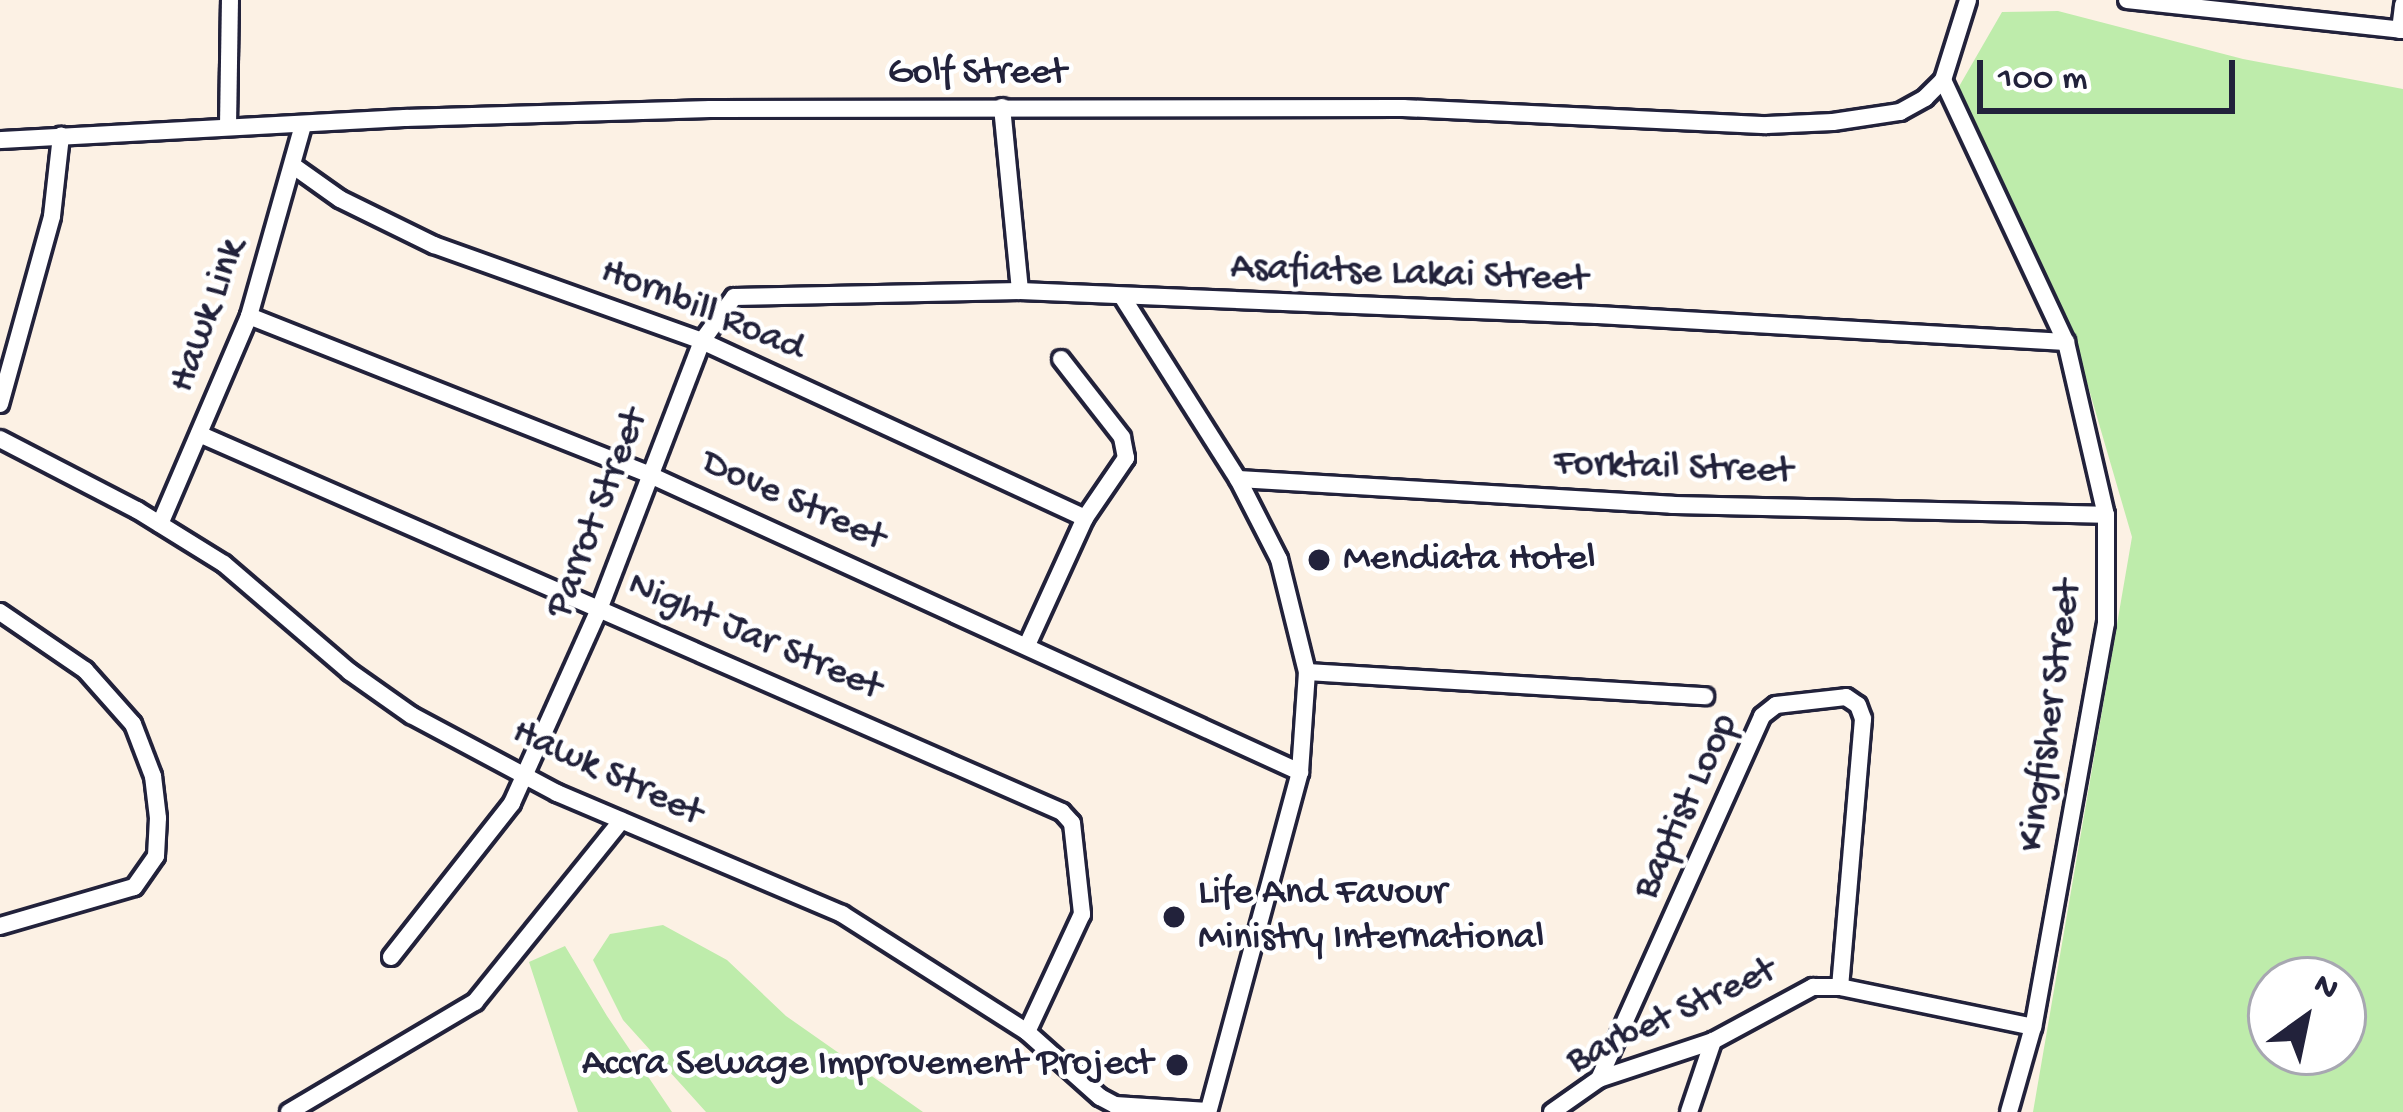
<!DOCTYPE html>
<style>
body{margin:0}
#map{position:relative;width:2403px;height:1112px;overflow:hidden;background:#fcf1e4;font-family:"Gochi Hand",sans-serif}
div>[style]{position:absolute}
.green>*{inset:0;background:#beecab}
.roads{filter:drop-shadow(3px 0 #22223b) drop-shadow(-3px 0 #22223b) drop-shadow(0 3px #22223b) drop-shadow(0 -3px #22223b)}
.minor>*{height:16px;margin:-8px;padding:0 8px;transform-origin:8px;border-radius:8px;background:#fff}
.dots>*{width:33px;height:33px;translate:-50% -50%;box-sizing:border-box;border:6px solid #fff;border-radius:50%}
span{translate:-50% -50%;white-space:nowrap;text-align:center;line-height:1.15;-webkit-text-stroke:9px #fff;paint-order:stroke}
.street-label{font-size:39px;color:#22223b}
.poi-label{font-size:39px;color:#22223b}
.left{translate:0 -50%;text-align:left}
.right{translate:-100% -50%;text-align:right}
.north{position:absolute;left:2247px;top:956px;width:120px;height:120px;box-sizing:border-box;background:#fff;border:3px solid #a7a7b1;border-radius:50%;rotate:33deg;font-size:33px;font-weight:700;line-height:48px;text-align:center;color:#22223b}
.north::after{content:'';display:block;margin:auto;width:42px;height:54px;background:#22223b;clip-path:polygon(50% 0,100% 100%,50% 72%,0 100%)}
.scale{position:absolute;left:1977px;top:60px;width:258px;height:54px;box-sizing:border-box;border:6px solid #22223b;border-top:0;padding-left:15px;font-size:36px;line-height:42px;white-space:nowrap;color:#22223b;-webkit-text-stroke:9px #fff;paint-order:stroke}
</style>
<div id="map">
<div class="green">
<div style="clip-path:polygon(evenodd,2058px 11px,2243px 59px,2403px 89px,2403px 1112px,2033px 1112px,2132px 537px,2072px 331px,1957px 90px,2002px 12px,2058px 11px,2343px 980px,2343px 1052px,2271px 1052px,2271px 980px,2343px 980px)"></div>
<div style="clip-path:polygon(663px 925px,727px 960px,786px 1016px,923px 1112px,706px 1112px,623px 1020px,593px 960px,610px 934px)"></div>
<div style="clip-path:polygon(565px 946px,607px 1016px,672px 1112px,578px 1112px,529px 962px)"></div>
</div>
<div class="roads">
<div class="minor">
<div style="left:2127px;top:0;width:278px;rotate:6.2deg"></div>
<div style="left:2400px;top:30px;width:26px;rotate:-83deg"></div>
<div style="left:1943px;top:80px;width:289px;rotate:64.9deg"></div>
<div style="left:2066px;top:342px;width:178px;rotate:77deg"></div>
<div style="left:2106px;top:515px;width:108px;rotate:90deg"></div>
<div style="left:2106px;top:623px;width:411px;rotate:100.2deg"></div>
<div style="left:2033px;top:1027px;width:88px;rotate:105.8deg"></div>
<div style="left:1002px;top:107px;width:185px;rotate:84.4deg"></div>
<div style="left:228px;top:126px;width:126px;rotate:-89.1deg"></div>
<div style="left:0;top:140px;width:406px;rotate:-3.1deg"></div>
<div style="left:405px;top:118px;width:305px;rotate:-1.7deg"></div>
<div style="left:710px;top:109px;width:693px;rotate:-0.08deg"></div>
<div style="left:1403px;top:108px;width:364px;rotate:2.7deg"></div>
<div style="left:1767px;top:125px;width:66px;rotate:-2.6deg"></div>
<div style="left:1833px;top:122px;width:68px;rotate:-8.5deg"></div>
<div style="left:1900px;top:112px;width:29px;rotate:-29deg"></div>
<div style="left:1925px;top:98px;width:25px;rotate:-45deg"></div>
<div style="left:1943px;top:80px;width:84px;rotate:-72.6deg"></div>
<div style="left:295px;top:167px;width:55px;rotate:35.4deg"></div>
<div style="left:340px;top:199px;width:105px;rotate:26.1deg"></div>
<div style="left:434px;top:245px;width:285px;rotate:19.7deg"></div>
<div style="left:702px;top:341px;width:422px;rotate:24.8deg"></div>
<div style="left:1123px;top:298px;width:214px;rotate:57.6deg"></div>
<div style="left:1238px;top:479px;width:90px;rotate:62.9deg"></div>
<div style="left:1279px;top:559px;width:116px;rotate:76.1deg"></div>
<div style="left:1307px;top:672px;width:100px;rotate:94deg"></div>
<div style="left:1300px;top:772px;width:352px;rotate:105.1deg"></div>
<div style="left:249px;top:316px;width:431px;rotate:21.6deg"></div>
<div style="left:650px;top:475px;width:715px;rotate:24.56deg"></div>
<div style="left:0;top:404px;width:195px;rotate:-74.5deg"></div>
<div style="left:52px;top:216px;width:81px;rotate:-83.6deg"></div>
<div style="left:199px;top:434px;width:942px;rotate:23.65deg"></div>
<div style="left:1062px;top:812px;width:15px;rotate:48deg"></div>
<div style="left:1072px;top:823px;width:92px;rotate:83.7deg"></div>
<div style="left:1082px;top:914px;width:130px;rotate:115deg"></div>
<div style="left:0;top:439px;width:154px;rotate:27.4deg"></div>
<div style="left:137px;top:510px;width:102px;rotate:31.8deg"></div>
<div style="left:224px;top:564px;width:166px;rotate:40.6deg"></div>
<div style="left:350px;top:672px;width:75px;rotate:35.2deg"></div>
<div style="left:411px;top:715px;width:166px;rotate:28.1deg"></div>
<div style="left:557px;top:793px;width:310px;rotate:23deg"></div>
<div style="left:842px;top:914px;width:219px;rotate:32.5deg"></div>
<div style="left:1027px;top:1032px;width:98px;rotate:41.7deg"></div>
<div style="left:1100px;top:1097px;width:17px;rotate:28deg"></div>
<div style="left:1115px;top:1105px;width:93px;rotate:3.7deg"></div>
<div style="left:1238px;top:479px;width:435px;rotate:3.4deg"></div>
<div style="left:1672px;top:505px;width:434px;rotate:1.3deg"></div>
<div style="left:160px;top:524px;width:226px;rotate:-66.8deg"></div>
<div style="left:249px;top:316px;width:198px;rotate:-74.2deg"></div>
<div style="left:0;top:612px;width:103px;rotate:34.3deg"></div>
<div style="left:85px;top:670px;width:72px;rotate:48.4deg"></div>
<div style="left:133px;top:724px;width:56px;rotate:69deg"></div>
<div style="left:153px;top:776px;width:42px;rotate:83.2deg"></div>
<div style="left:158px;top:818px;width:38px;rotate:93deg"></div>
<div style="left:156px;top:856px;width:38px;rotate:125deg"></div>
<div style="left:134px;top:887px;width:140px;rotate:163.8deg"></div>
<div style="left:1028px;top:643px;width:137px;rotate:-65.5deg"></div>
<div style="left:1085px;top:518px;width:73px;rotate:-55.7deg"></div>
<div style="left:1126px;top:458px;width:21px;rotate:-101deg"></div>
<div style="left:1122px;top:437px;width:99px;rotate:-128deg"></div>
<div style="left:1307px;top:672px;width:399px;rotate:3.5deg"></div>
<div style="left:391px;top:957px;width:196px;rotate:-51.8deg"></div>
<div style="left:512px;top:803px;width:215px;rotate:-65.8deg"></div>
<div style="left:600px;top:607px;width:285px;rotate:-69deg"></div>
<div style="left:702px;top:341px;width:54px;rotate:-54deg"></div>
<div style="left:734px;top:297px;width:286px;rotate:-1.2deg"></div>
<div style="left:1020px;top:291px;width:577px;rotate:2.38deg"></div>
<div style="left:1597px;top:315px;width:470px;rotate:3.3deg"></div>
<div style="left:1599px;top:1079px;width:398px;rotate:-65.8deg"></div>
<div style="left:1762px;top:716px;width:18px;rotate:-38deg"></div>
<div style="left:1776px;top:705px;width:70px;rotate:-6.5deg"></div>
<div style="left:1846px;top:697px;width:14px;rotate:34deg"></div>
<div style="left:1858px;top:705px;width:15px;rotate:70deg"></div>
<div style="left:1863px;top:719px;width:269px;rotate:94.9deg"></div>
<div style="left:289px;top:1112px;width:216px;rotate:-30.6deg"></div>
<div style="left:475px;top:1002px;width:233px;rotate:-51.1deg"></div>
<div style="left:1552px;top:1112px;width:57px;rotate:-35.1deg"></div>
<div style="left:1599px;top:1079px;width:120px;rotate:-18.4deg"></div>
<div style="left:1713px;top:1041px;width:114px;rotate:-28.4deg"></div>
<div style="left:1813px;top:987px;width:27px"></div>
<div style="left:1840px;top:987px;width:197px;rotate:11.7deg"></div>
<div style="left:1689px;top:1112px;width:75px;rotate:-71.3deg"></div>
</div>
</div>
<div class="dots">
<div style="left:1319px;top:560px;background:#22223b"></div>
<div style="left:1174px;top:917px;background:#22223b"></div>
<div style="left:1177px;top:1065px;background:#22223b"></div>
</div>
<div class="street-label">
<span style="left:977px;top:74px">Golf Street</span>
<span style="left:1409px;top:275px;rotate:2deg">Asafiatse Lakai Street</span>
<span style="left:702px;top:311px;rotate:22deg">Hornbill Road</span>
<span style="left:209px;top:316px;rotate:-70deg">Hawk Link</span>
<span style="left:1673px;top:469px;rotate:2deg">Forktail Street</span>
<span style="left:793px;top:502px;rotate:24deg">Dove Street</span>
<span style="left:599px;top:514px;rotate:-69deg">Parrot Street</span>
<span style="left:754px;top:638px;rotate:23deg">Night Jar Street</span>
<span style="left:2052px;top:716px;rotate:-82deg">Kingfisher Street</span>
<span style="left:607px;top:774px;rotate:25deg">Hawk Street</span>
<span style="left:1687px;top:807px;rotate:-65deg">Baptist Loop</span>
<span style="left:1672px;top:1017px;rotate:-25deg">Barbet Street</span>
</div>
<div class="poi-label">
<span class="left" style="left:1343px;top:560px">Mendiata Hotel</span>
<span class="left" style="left:1198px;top:917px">Life And Favour<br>Ministry International</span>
<span class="right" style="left:1153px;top:1065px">Accra Sewage Improvement Project</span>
</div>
<div class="north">N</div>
<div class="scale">100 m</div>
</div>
